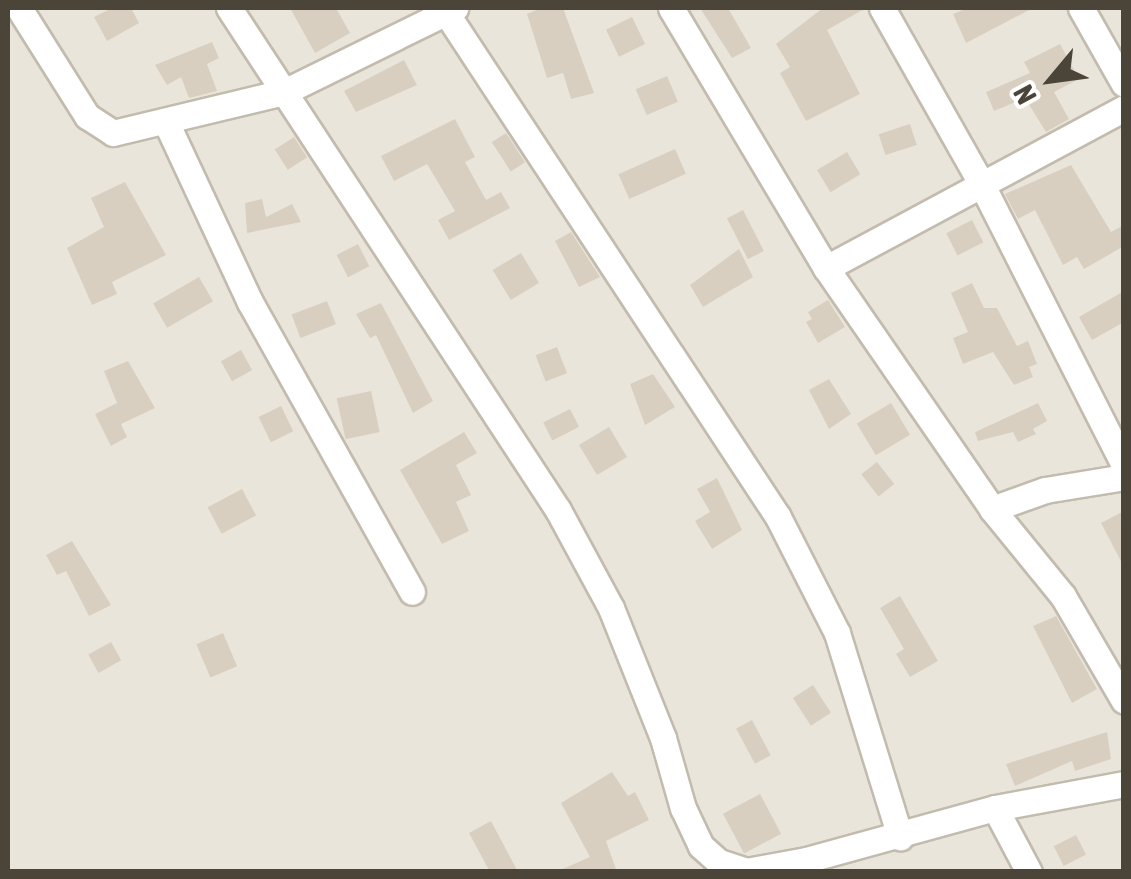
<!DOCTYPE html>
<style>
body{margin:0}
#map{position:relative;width:1131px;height:879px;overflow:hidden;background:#f6f3ec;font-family:"Asap Condensed",sans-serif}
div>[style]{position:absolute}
.residential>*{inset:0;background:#eae5da;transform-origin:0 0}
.building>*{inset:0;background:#d8cfc1;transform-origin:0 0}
.roads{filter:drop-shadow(2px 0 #c2bbae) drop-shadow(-2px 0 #c2bbae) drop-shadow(0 2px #c2bbae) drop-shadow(0 -2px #c2bbae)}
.minor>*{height:25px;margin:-12.5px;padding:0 12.5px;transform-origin:12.5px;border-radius:12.5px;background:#fff}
span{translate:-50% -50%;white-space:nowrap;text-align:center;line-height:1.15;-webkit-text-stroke:8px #fff;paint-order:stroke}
.frame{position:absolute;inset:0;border:10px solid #4b4439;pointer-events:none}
.north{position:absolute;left:1001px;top:30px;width:100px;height:100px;-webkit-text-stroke:8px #fff;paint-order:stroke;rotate:241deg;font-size:28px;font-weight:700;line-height:40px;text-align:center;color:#4b4439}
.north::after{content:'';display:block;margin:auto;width:35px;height:45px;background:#4b4439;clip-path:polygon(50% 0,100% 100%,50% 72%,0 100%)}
</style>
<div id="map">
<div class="residential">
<div style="left:8px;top:8px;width:1115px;height:863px"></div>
</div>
<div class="building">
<div style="clip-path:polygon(112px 8px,131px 8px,139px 23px,107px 41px,94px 17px)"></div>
<div style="clip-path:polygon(290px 8px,336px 8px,350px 33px,315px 53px)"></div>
<div style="clip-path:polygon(541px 8px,563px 8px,594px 93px,571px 99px,563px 73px,547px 78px,527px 14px)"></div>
<div style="clip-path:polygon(700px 8px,728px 8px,751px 48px,732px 58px)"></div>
<div style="clip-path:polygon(823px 8px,866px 8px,827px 30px,860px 94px,806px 121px,780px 73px,790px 67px,776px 44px)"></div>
<div style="clip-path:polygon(968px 8px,1033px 8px,966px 43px,953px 14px)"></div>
<div style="left:632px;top:17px;width:30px;height:29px;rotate:64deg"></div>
<div style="clip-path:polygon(212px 42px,219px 58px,207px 64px,217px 91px,189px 98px,181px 77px,167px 85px,155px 65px)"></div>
<div style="clip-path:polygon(1060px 44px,1079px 79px,1054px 92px,1069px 119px,1046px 132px,1025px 98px,994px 111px,986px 92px,1030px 73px,1024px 62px)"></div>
<div style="clip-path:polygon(404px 60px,417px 85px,356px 112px,344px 91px)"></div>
<div style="left:667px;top:76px;width:28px;height:34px;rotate:67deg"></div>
<div style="clip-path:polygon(455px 119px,475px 157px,465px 162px,486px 200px,501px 192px,510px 208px,449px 240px,438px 220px,455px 211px,427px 164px,394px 181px,381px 156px)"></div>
<div style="left:910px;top:124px;width:22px;height:33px;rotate:72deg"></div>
<div style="left:506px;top:133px;width:35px;height:17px;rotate:57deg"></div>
<div style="left:294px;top:137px;width:24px;height:23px;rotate:57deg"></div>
<div style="left:675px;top:149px;width:27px;height:62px;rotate:66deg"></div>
<div style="left:847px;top:152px;width:26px;height:35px;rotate:59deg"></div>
<div style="clip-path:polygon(1071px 165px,1111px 232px,1124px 225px,1124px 246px,1084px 269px,1077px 257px,1063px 265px,1035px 210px,1018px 219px,1005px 194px)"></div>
<div style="clip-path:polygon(125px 182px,166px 255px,112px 282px,117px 294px,92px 305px,67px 248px,104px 227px,91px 198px)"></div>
<div style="clip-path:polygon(262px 199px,266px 217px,292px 204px,301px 222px,247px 233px,245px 203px)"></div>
<div style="left:743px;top:210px;width:46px;height:18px;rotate:63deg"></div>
<div style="left:972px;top:220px;width:25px;height:29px;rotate:63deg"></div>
<div style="clip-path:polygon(571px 232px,600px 277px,579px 287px,555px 241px)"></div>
<div style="left:358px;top:244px;width:25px;height:24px;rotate:63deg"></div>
<div style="clip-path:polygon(739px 249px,753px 277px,703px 307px,690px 285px)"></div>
<div style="left:521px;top:253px;width:35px;height:33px;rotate:59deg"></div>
<div style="left:199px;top:277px;width:28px;height:53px;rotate:60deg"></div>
<div style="clip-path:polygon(972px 283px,984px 308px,997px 308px,1017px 346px,1028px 341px,1037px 364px,1029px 367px,1033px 377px,1014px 385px,993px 352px,963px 364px,953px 338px,968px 332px,951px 293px)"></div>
<div style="clip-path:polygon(1124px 291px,1124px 322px,1092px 340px,1079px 317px)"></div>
<div style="clip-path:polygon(828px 300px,845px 327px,818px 343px,806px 322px,812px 319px,808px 312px)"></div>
<div style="left:327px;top:301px;width:25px;height:38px;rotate:69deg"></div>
<div style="clip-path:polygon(381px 303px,433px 401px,413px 413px,376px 335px,370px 338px,356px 314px)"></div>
<div style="left:557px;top:347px;width:28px;height:23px;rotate:69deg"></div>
<div style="left:241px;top:350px;width:23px;height:23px;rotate:61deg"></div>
<div style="clip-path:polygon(128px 361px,155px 408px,121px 424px,127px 437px,111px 446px,95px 414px,117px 403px,104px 371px)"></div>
<div style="clip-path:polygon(653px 374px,675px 407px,645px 425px,630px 384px)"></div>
<div style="clip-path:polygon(829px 379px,851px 414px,829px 429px,809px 390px)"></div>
<div style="left:371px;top:391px;width:42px;height:35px;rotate:78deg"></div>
<div style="left:891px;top:403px;width:37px;height:40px;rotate:59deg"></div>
<div style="clip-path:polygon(1038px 403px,1047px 421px,1033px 429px,1036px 434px,1018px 442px,1013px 432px,978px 441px,975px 432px)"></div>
<div style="left:281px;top:406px;width:28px;height:25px;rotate:64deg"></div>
<div style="left:570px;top:409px;width:20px;height:30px;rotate:63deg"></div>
<div style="left:609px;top:427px;width:35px;height:35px;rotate:59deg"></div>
<div style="clip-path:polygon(464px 432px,477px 453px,456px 465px,471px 495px,456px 502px,469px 531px,442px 544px,400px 470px)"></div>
<div style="left:877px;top:462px;width:28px;height:20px;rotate:52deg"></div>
<div style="clip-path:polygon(717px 478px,742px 530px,712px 549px,695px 521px,710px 512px,697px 489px)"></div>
<div style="left:242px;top:489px;width:30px;height:39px;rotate:62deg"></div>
<div style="clip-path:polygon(1124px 511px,1124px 567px,1101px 523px)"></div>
<div style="clip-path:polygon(72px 541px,111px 605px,89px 616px,66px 571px,57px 575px,46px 555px)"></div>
<div style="clip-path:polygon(900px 596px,938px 661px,910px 677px,896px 654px,904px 649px,880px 608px)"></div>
<div style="clip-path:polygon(1056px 616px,1097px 689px,1072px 703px,1033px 626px)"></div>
<div style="left:223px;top:633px;width:36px;height:29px;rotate:67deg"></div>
<div style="left:111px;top:642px;width:21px;height:26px;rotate:61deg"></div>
<div style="left:813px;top:685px;width:33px;height:24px;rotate:57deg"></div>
<div style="left:752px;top:720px;width:40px;height:18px;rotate:62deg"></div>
<div style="clip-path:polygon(1107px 732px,1111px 759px,1075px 771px,1072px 761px,1015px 786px,1006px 764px)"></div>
<div style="clip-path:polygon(612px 772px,628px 796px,635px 792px,649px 820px,606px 841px,617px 872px,556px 872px,590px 857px,561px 803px)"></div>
<div style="left:760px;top:794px;width:45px;height:42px;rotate:62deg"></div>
<div style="clip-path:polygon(491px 821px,518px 872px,490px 872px,469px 833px)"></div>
<div style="left:1076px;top:835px;width:22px;height:25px;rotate:63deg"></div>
</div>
<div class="roads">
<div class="minor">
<div style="left:19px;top:8px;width:128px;rotate:57.8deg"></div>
<div style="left:87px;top:116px;width:31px;rotate:33deg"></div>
<div style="left:113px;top:133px;width:176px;rotate:-13.5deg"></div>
<div style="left:284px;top:92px;width:191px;rotate:-26.2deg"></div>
<div style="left:229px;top:8px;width:600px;rotate:56.76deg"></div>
<div style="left:558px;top:510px;width:111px;rotate:61.6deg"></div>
<div style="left:611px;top:608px;width:140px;rotate:68.2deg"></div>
<div style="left:663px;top:738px;width:73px;rotate:74.1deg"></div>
<div style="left:683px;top:808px;width:42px;rotate:64.7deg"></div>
<div style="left:701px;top:846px;width:24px;rotate:42deg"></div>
<div style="left:719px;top:862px;width:28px;rotate:18deg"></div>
<div style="left:746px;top:871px;width:61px;rotate:-10.4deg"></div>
<div style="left:806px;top:860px;width:196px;rotate:-15.4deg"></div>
<div style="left:995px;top:808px;width:131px;rotate:-10.5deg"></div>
<div style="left:443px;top:8px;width:609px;rotate:56.65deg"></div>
<div style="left:778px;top:517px;width:130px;rotate:63deg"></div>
<div style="left:837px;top:633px;width:214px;rotate:72.8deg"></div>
<div style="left:671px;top:8px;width:303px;rotate:59.2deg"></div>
<div style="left:826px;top:268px;width:293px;rotate:55.4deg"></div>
<div style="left:992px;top:509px;width:112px;rotate:50.8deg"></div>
<div style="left:1063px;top:596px;width:121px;rotate:59.8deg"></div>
<div style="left:882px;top:8px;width:203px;rotate:60.5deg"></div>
<div style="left:982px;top:185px;width:314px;rotate:63.1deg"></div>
<div style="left:1081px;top:8px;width:87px;rotate:60.5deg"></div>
<div style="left:166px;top:122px;width:199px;rotate:65deg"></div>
<div style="left:250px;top:302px;width:332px;rotate:60.8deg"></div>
<div style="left:826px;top:268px;width:338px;rotate:-28.2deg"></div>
<div style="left:992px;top:509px;width:56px;rotate:-19.7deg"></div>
<div style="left:1045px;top:490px;width:80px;rotate:-9.3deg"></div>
<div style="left:995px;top:808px;width:72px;rotate:62deg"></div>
</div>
</div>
<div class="frame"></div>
<div class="north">N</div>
</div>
